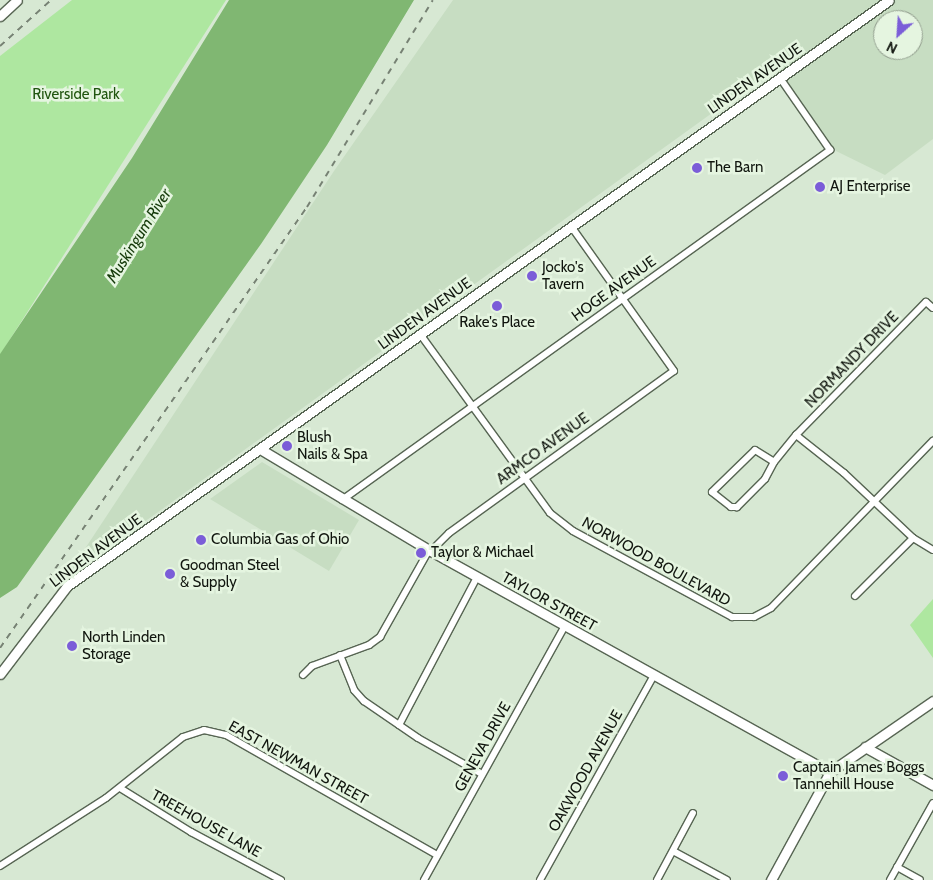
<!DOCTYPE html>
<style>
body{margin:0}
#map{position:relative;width:933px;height:880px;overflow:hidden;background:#d7e8d3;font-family:Cabin,sans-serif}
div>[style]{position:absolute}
.built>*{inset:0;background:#c7ddc2}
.green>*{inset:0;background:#aee7a0}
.water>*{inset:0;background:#80b772}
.roads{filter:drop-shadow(1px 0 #576553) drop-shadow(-1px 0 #576553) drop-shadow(0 1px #576553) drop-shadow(0 -1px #576553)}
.street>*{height:6px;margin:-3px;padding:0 3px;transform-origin:3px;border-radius:3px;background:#fff}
.secondary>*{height:9px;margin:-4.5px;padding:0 4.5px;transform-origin:4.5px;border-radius:4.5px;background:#fff}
.rail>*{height:2px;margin-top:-1px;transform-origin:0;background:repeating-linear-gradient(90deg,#768173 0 6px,transparent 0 12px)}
.dots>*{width:14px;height:14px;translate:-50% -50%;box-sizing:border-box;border:2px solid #e5f5e0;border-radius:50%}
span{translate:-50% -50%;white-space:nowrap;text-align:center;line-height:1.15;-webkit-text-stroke:5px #e5f5e0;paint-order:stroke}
.street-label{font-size:15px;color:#11160f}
.park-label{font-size:15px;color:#20550f}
.poi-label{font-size:15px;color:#11160f}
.left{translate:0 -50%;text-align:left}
.water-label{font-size:16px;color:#143909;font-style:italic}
.north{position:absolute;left:873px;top:10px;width:50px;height:50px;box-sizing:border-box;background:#e5f5e0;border:1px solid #909c8c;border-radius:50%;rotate:206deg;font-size:14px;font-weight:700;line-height:20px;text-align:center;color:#11160f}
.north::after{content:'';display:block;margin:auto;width:18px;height:22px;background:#7b5dd8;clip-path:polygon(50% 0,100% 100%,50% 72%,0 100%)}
</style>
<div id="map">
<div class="built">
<div style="clip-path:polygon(evenodd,453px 0,933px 0,933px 139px,885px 175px,836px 151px,777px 70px,726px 103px,65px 579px,334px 171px,453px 0,883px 20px,913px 20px,913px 50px,883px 50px,883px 20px)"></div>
<div style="clip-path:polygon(262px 462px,359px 520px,329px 571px,210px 499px)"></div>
</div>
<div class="green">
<div style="clip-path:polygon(72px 0,226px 0,0 355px,0 56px)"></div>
<div style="clip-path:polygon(933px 599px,933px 658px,910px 625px)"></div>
</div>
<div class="water">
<div style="clip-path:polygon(229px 0,414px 0,327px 145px,261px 244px,17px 587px,0 598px,0 354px,132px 158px)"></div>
</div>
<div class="roads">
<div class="street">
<div style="left:420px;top:334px;width:221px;rotate:54deg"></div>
<div style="left:550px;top:513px;width:29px;rotate:38deg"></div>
<div style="left:573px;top:531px;width:181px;rotate:28.4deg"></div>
<div style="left:732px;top:617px;width:22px"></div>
<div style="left:754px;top:617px;width:19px;rotate:-28deg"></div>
<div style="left:771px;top:608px;width:233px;rotate:-45.9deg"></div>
<div style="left:796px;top:435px;width:61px;rotate:38.4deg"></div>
<div style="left:844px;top:473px;width:95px;rotate:43.3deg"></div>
<div style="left:913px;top:538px;width:23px;rotate:31deg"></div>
<div style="left:774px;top:462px;width:19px;rotate:118deg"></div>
<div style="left:765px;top:479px;width:40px;rotate:135deg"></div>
<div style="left:737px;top:507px;width:6px;rotate:180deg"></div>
<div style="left:731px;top:507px;width:24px;rotate:-142deg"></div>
<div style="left:712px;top:492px;width:60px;rotate:-44.3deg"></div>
<div style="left:755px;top:450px;width:22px;rotate:32deg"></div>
<div style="left:774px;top:462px;width:35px;rotate:-51deg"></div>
<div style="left:796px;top:435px;width:186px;rotate:-45.7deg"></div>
<div style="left:926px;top:302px;width:9px;rotate:41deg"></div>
<div style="left:342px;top:500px;width:601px;rotate:-35.65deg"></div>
<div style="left:830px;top:150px;width:88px;rotate:-124.8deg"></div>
<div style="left:431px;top:551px;width:25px;rotate:-45deg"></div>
<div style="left:449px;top:533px;width:277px;rotate:-35.8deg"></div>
<div style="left:674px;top:371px;width:178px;rotate:-125.4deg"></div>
<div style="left:855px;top:596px;width:82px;rotate:-45deg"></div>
<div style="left:340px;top:655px;width:38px;rotate:68deg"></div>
<div style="left:354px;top:690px;width:15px;rotate:48deg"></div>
<div style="left:364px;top:701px;width:65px;rotate:34.4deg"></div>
<div style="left:418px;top:738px;width:73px;rotate:29.4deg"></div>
<div style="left:303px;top:675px;width:13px;rotate:-45deg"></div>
<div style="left:312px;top:666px;width:61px;rotate:-20.2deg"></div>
<div style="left:369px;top:645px;width:14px;rotate:-36deg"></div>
<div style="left:380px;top:637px;width:100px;rotate:-60.6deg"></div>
<div style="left:399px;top:725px;width:167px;rotate:-62.2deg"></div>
<div style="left:120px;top:788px;width:84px;rotate:31.8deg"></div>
<div style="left:191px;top:832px;width:102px;rotate:28.1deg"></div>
<div style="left:673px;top:851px;width:61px;rotate:28.2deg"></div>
<div style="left:0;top:866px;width:126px;rotate:-32.7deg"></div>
<div style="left:106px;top:798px;width:98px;rotate:-38.4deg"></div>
<div style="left:183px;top:737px;width:22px;rotate:-18deg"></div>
<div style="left:204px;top:730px;width:23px;rotate:13deg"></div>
<div style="left:226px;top:735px;width:243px;rotate:29.6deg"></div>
<div style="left:897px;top:867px;width:26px;rotate:29deg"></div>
<div style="left:424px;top:880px;width:291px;rotate:-61deg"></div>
<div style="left:540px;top:880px;width:235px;rotate:-60.9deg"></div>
<div style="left:657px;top:880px;width:76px;rotate:-61.8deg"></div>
<div style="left:890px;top:880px;width:88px;rotate:-60.8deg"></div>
</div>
<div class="secondary">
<div style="left:0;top:16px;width:23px;rotate:-43deg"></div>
<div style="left:260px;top:449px;width:197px;rotate:30.9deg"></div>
<div style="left:429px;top:550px;width:458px;rotate:29deg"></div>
<div style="left:0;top:674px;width:111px;rotate:-52.7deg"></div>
<div style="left:67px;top:586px;width:1009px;rotate:-35.48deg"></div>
<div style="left:865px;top:747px;width:78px;rotate:29.2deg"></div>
<div style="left:771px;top:880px;width:123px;rotate:-61.4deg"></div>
<div style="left:830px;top:772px;width:125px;rotate:-34.6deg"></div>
</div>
</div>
<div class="rail">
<div style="left:0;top:46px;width:69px;rotate:-42deg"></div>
<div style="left:0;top:648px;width:537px;rotate:-55.16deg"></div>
<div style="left:307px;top:207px;width:242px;rotate:-58.7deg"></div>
</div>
<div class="dots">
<div style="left:697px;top:168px;background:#7b5dd8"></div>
<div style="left:820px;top:187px;background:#7b5dd8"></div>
<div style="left:532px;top:276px;background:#7b5dd8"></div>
<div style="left:497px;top:306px;background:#7b5dd8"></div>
<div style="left:287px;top:446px;background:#7b5dd8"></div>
<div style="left:201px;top:540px;background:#7b5dd8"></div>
<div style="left:421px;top:553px;background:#7b5dd8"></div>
<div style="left:170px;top:574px;background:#7b5dd8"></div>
<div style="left:72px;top:646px;background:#7b5dd8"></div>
<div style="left:783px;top:776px;background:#7b5dd8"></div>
</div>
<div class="street-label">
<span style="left:755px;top:79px;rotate:-35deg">LINDEN AVENUE</span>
<span style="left:614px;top:289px;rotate:-36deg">HOGE AVENUE</span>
<span style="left:425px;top:314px;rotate:-36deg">LINDEN AVENUE</span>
<span style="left:852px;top:360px;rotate:-46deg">NORMANDY DRIVE</span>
<span style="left:543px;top:449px;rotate:-36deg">ARMCO AVENUE</span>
<span style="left:96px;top:551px;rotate:-37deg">LINDEN AVENUE</span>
<span style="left:656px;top:562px;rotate:29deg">NORWOOD BOULEVARD</span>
<span style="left:549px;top:602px;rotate:29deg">TAYLOR STREET</span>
<span style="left:483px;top:747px;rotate:-61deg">GENEVA DRIVE</span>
<span style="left:298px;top:763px;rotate:29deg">EAST NEWMAN STREET</span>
<span style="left:586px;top:771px;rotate:-61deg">OAKWOOD AVENUE</span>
<span style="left:206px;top:824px;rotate:29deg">TREEHOUSE LANE</span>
</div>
<div class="park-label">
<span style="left:76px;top:95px">Riverside Park</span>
</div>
<div class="poi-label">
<span class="left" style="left:707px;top:168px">The Barn</span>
<span class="left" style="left:830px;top:187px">AJ Enterprise</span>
<span class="left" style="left:542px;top:276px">Jocko's<br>Tavern</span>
<span style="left:497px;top:323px">Rake's Place</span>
<span class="left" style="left:297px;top:446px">Blush<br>Nails &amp; Spa</span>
<span class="left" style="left:211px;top:540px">Columbia Gas of Ohio</span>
<span class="left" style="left:431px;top:553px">Taylor &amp; Michael</span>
<span class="left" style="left:180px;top:574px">Goodman Steel<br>&amp; Supply</span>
<span class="left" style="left:82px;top:646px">North Linden<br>Storage</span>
<span class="left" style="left:793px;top:776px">Captain James Boggs<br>Tannehill House</span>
</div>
<div class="water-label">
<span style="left:139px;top:236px;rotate:-58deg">Muskingum River</span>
</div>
<div class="north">N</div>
</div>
